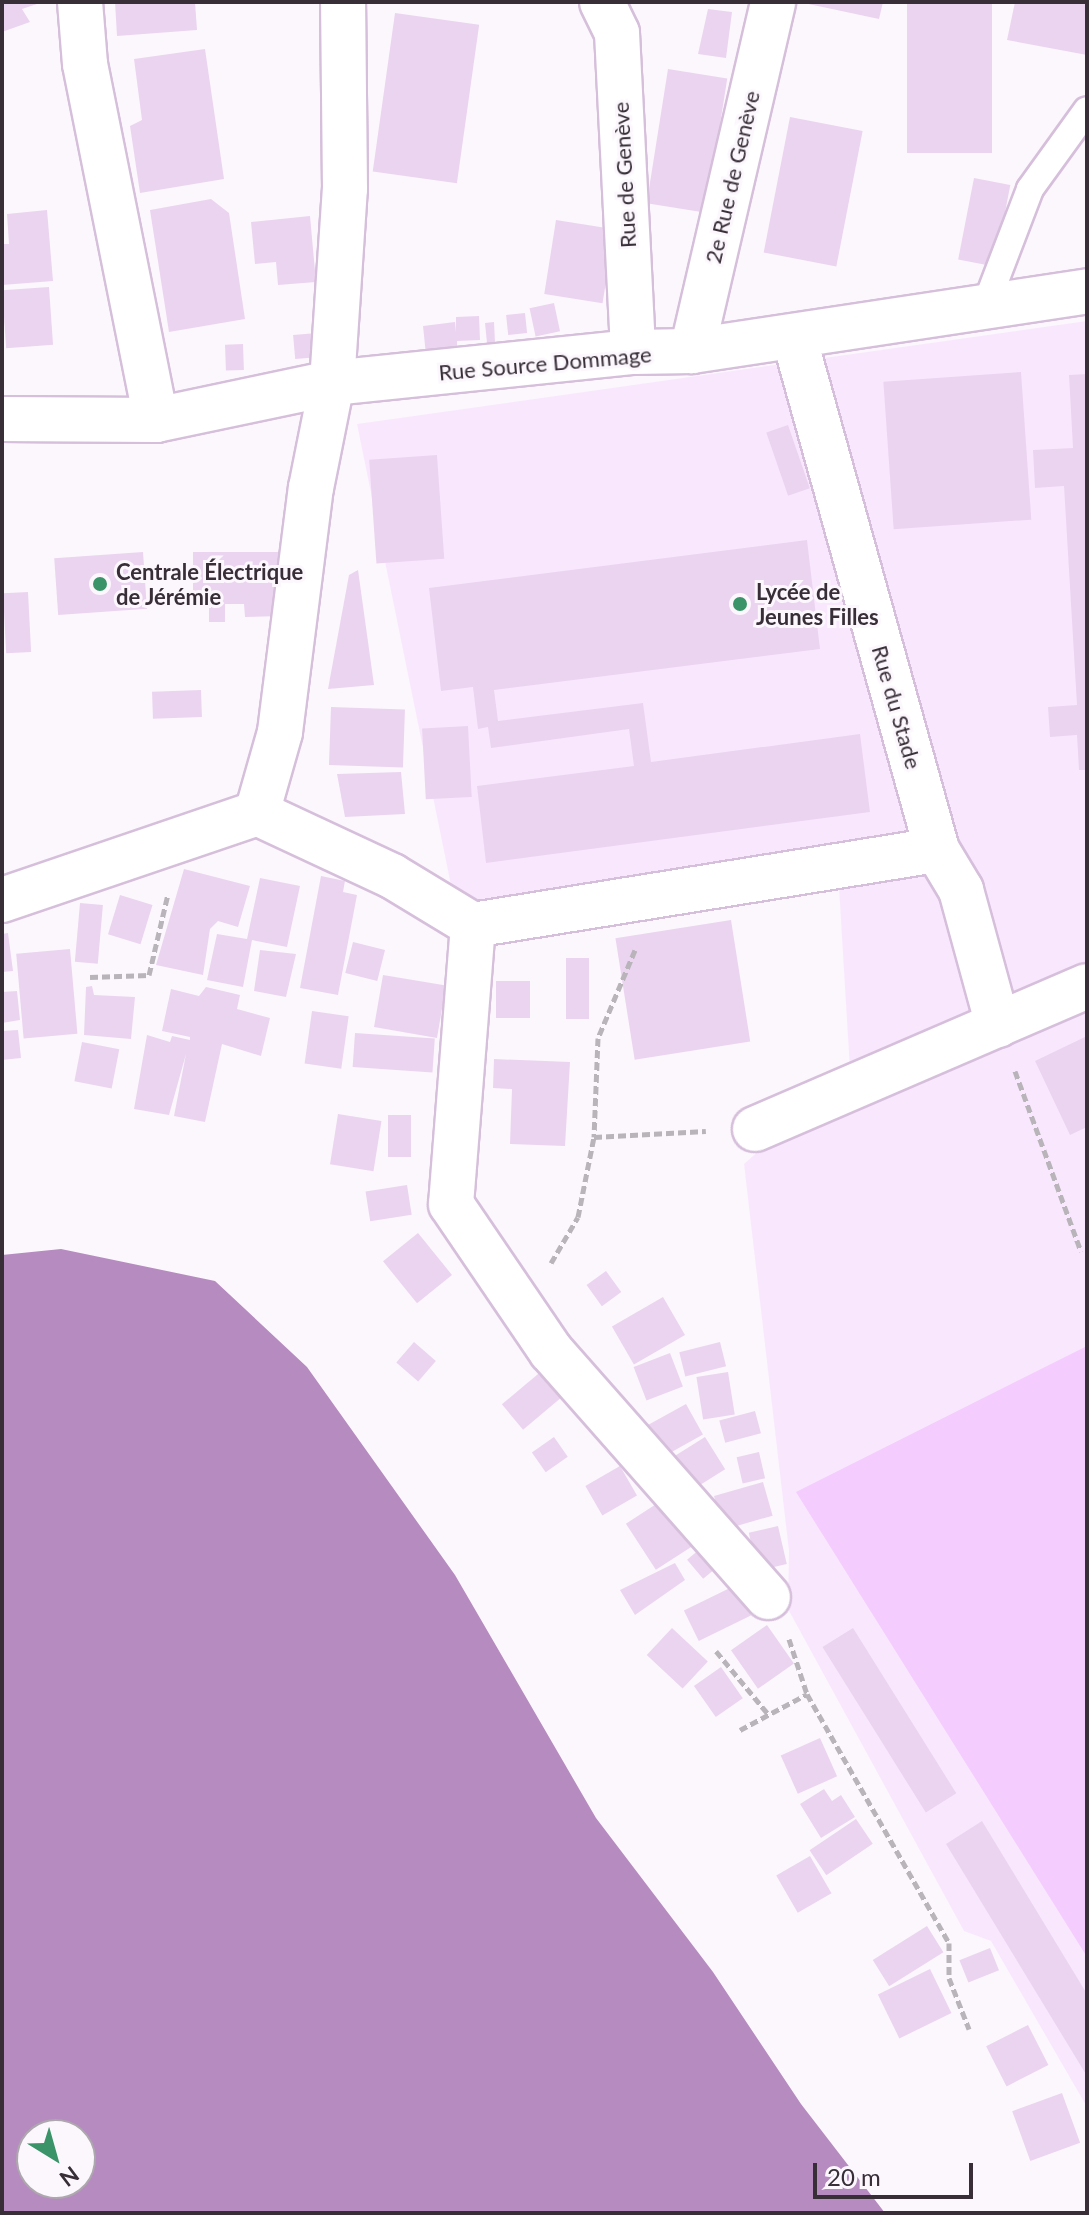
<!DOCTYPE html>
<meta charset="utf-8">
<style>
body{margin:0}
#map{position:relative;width:1089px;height:2215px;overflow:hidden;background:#fcf7fd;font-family:Lato,sans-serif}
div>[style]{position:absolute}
.built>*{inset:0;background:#f9e8fd}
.green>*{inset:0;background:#f4ccfd}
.water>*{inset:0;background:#b68bbf}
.building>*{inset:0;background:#ebd4f0;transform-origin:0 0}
.path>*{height:5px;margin-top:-2.5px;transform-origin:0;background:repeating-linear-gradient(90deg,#b9b3ba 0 8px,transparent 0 12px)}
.roads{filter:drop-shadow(2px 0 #d6bfdb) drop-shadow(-2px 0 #d6bfdb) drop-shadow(0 2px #d6bfdb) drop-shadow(0 -2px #d6bfdb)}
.service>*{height:26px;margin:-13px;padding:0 13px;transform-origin:13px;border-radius:13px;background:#fff}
.minor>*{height:44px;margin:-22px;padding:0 22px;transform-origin:22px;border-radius:22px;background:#fff}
.secondary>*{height:44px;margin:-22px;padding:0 22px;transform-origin:22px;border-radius:22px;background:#fff}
.dots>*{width:22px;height:22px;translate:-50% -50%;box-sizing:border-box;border:4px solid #fcf7fd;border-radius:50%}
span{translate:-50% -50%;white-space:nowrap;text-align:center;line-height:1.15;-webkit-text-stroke:6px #fcf7fd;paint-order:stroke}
.street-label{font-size:22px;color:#372e38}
.poi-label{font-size:22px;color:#372e38;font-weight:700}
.left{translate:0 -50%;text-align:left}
.frame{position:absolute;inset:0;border:4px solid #372e38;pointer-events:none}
.north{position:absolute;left:16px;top:2119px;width:80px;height:80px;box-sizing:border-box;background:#fcf7fd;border:2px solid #ada7ae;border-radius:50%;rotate:143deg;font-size:22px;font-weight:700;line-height:32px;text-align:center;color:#372e38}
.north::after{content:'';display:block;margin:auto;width:28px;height:36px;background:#3b9469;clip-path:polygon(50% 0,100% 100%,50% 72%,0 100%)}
.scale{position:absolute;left:813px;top:2163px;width:160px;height:36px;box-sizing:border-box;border:4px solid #372e38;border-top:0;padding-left:10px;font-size:24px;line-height:28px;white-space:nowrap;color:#372e38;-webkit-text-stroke:6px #fcf7fd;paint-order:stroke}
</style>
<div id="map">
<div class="built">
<div style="clip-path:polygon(1087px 321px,1087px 2107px,991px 1941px,964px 1931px,788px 1609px,789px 1551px,744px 1164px,850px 1070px,839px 887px,454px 900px,357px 424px)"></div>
</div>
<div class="green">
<div style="clip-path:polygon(1087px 1346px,1087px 1957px,796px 1492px)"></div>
</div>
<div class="water">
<div style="clip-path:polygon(evenodd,61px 1249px,215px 1281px,307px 1367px,455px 1575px,596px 1818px,713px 1972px,801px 2104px,885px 2213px,2px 2213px,2px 1255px,61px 1249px,32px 2135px,80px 2135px,80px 2183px,32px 2183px,32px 2135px)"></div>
</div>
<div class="building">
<div style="clip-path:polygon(2px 2px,40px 2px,40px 3px,22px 9px,30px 22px,2px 32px)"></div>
<div style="clip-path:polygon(115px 2px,195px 2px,197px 30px,117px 36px)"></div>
<div style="clip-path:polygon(799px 2px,883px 2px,879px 19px)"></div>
<div style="left:907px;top:2px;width:85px;height:151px"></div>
<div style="clip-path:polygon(1015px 2px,1087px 2px,1087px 55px,1007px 40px)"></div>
<div style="clip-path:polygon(708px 9px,732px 12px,726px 58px,698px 54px)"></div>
<div style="left:395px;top:13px;width:85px;height:160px;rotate:8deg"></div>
<div style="clip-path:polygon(205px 49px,224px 179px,140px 193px,130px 126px,142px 120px,134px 59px)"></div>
<div style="left:668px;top:69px;width:60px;height:136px;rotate:9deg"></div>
<div style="left:790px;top:117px;width:74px;height:138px;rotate:11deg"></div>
<div style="left:974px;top:178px;width:37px;height:83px;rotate:11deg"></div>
<div style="clip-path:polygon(211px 199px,229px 213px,245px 319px,169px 332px,150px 210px)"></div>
<div style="clip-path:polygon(47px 210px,53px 281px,2px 285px,2px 244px,9px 244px,7px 214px)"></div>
<div style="clip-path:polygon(310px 216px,316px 282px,278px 285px,276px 262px,255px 264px,251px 222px)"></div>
<div style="left:556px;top:220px;width:59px;height:75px;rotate:9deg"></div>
<div style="left:49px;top:287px;width:58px;height:47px;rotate:86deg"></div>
<div style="left:554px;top:303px;width:29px;height:25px;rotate:78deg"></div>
<div style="left:525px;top:313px;width:20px;height:19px;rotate:84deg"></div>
<div style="clip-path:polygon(479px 316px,480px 340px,457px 341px,457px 351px,426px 355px,423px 326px,455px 322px,456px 332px,456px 317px)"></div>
<div style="clip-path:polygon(494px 322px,495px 343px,487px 343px,485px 323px)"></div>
<div style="left:317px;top:333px;width:24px;height:24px;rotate:85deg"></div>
<div style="left:243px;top:344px;width:26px;height:18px;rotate:88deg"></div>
<div style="left:1021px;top:372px;width:148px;height:138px;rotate:86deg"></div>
<div style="clip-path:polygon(1087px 374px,1087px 770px,1079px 770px,1077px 735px,1050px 737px,1048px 707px,1077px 705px,1064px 486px,1035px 488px,1033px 450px,1073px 448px,1069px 375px)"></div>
<div style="left:788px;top:425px;width:67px;height:23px;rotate:71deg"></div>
<div style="left:437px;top:455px;width:104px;height:68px;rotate:86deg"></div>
<div style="clip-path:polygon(807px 540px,820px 649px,494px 690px,498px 721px,643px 703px,651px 762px,860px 734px,870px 812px,486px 863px,477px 786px,634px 766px,629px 729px,491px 748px,488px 727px,478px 729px,473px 687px,441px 691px,429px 588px)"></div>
<div style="left:143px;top:552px;width:57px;height:89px;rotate:86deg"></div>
<div style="clip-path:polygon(193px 552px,281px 552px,281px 616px,245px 617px,244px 604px,225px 604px,225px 622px,209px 622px,209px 604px,193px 605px)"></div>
<div style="clip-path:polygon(358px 570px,374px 685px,328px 689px,349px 575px)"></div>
<div style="left:28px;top:592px;width:60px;height:25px;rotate:87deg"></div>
<div style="left:201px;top:690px;width:27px;height:49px;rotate:88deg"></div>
<div style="left:331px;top:707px;width:74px;height:58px;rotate:2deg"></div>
<div style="left:468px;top:726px;width:71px;height:46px;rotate:87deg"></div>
<div style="clip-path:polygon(401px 772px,405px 814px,345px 817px,337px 774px)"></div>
<div style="clip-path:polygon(184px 869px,250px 886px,238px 927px,218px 921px,210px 929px,203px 975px,156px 965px)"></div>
<div style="clip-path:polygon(321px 876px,345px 881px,343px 892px,357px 895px,338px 995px,300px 988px)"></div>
<div style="clip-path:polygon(260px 878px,300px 886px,287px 947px,252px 940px,243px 987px,207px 980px,217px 934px,247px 939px)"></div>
<div style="left:120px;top:895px;width:34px;height:41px;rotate:17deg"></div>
<div style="left:80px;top:903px;width:23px;height:59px;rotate:5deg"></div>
<div style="left:731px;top:920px;width:123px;height:117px;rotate:81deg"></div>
<div style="clip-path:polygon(8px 933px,13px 971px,2px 972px,2px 934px)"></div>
<div style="left:353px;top:942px;width:33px;height:32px;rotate:14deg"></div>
<div style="left:70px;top:949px;width:85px;height:54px;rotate:85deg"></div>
<div style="clip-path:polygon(260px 950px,296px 954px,286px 997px,254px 991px)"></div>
<div style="left:566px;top:958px;width:23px;height:61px"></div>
<div style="clip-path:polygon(383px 975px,455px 987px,451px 1003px,443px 1003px,437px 1038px,374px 1027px)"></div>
<div style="left:530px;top:981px;width:37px;height:34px;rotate:90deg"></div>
<div style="clip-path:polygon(92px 986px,94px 995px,135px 997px,131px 1039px,84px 1035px,86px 987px)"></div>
<div style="clip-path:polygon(206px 987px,240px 995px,237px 1009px,270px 1018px,261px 1056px,222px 1044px,205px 1122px,174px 1116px,186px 1054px,169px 1115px,134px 1109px,147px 1035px,170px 1042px,172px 1036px,190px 1040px,190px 1037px,162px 1031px,171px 989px,199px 996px)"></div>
<div style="clip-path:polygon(17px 991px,20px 1020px,2px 1023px,2px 992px)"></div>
<div style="left:312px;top:1011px;width:37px;height:53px;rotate:8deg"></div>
<div style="clip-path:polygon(18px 1030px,21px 1058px,2px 1060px,2px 1031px)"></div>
<div style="left:355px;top:1033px;width:80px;height:34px;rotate:4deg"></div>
<div style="clip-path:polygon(1087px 1036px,1087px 1127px,1070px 1135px,1035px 1061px)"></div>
<div style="left:82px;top:1042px;width:38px;height:40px;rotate:11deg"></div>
<div style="clip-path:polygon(494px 1059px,570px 1062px,565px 1146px,510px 1144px,512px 1089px,493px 1088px)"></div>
<div style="left:338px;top:1114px;width:44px;height:51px;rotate:9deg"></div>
<div style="left:388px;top:1115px;width:23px;height:42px"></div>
<div style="left:407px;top:1185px;width:30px;height:42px;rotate:81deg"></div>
<div style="left:418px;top:1233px;width:54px;height:45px;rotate:51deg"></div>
<div style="left:606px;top:1271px;width:26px;height:24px;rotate:54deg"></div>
<div style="left:663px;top:1297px;width:44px;height:59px;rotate:60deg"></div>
<div style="left:414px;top:1342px;width:29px;height:27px;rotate:41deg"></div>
<div style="left:720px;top:1342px;width:25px;height:42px;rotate:76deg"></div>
<div style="left:670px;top:1353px;width:36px;height:39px;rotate:69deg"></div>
<div style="left:544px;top:1369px;width:33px;height:55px;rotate:50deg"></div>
<div style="left:728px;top:1372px;width:43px;height:32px;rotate:81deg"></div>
<div style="left:686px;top:1404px;width:35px;height:43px;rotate:61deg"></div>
<div style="left:755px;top:1411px;width:23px;height:37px;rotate:75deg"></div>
<div style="left:554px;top:1437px;width:24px;height:27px;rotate:55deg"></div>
<div style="left:705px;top:1437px;width:38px;height:40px;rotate:58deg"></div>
<div style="left:759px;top:1452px;width:27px;height:23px;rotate:77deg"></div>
<div style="left:620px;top:1466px;width:34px;height:40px;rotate:60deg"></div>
<div style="left:763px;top:1482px;width:35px;height:51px;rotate:74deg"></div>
<div style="left:667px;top:1497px;width:55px;height:49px;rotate:57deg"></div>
<div style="left:778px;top:1526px;width:39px;height:30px;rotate:77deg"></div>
<div style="left:707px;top:1543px;width:25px;height:26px;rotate:50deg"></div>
<div style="clip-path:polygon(675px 1563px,685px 1580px,635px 1615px,620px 1590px)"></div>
<div style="left:736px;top:1585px;width:34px;height:58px;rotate:64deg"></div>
<div style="left:767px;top:1625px;width:47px;height:44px;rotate:55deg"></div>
<div style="left:672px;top:1628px;width:49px;height:37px;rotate:43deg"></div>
<div style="left:853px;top:1628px;width:195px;height:36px;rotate:58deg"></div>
<div style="left:721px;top:1667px;width:38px;height:33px;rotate:55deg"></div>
<div style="left:820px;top:1738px;width:42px;height:43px;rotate:66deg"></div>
<div style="clip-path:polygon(824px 1789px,832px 1801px,841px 1795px,855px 1817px,821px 1838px,800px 1804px)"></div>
<div style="left:856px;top:1819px;width:30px;height:56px;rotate:56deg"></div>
<div style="clip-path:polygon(982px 1821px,1087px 1994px,1087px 2076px,946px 1844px)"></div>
<div style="left:810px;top:1856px;width:43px;height:39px;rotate:60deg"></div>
<div style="left:927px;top:1926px;width:31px;height:64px;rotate:58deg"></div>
<div style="left:990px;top:1948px;width:24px;height:33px;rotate:68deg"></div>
<div style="left:930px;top:1969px;width:49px;height:58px;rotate:64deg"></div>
<div style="left:1028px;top:2025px;width:45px;height:47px;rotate:63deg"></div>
<div style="left:1062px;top:2093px;width:53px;height:53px;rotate:70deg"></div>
</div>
<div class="path">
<div style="left:635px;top:950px;width:95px;rotate:112.8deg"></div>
<div style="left:598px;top:1038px;width:99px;rotate:92.3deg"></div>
<div style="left:594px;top:1137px;width:112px;rotate:-3.1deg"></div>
<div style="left:90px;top:977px;width:59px;rotate:-1.9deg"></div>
<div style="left:149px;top:975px;width:83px;rotate:-76.8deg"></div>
<div style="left:1015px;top:1071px;width:192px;rotate:69.9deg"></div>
<div style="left:551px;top:1263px;width:53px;rotate:-59.6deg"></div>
<div style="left:578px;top:1217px;width:82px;rotate:-78.7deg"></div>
<div style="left:789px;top:1639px;width:58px;rotate:71.9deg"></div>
<div style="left:807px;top:1694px;width:287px;rotate:60.3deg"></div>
<div style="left:949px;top:1943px;width:35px;rotate:90deg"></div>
<div style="left:949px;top:1978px;width:55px;rotate:68.6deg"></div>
<div style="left:716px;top:1651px;width:83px;rotate:50.4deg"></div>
<div style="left:740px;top:1730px;width:76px;rotate:-28.2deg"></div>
</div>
<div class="roads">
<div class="service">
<div style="left:985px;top:307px;width:126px;rotate:-69.1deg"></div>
<div style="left:1030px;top:189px;width:97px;rotate:-54.2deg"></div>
</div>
<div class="minor">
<div style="left:80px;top:2px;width:62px;rotate:85.4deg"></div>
<div style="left:85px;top:64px;width:363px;rotate:78.7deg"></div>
<div style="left:602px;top:2px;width:34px;rotate:64deg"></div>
<div style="left:617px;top:33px;width:319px;rotate:87.1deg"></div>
<div style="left:794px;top:337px;width:533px;rotate:74.42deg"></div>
<div style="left:937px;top:850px;width:47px;rotate:59deg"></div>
<div style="left:961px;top:890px;width:140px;rotate:74.7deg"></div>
<div style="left:692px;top:351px;width:358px;rotate:-76.9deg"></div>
<div style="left:257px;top:813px;width:149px;rotate:25deg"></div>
<div style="left:392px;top:876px;width:95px;rotate:31.2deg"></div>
<div style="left:473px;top:925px;width:470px;rotate:-9.2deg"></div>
<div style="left:2px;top:900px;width:269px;rotate:-18.8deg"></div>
<div style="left:257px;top:813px;width:84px;rotate:-74.1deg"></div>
<div style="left:280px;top:732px;width:246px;rotate:-82.8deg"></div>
<div style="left:311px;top:488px;width:107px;rotate:-78.7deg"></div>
<div style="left:332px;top:383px;width:194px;rotate:-86.2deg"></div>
<div style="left:345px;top:189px;width:187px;rotate:-90.6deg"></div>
<div style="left:473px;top:925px;width:280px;rotate:94.5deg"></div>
<div style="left:451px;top:1204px;width:178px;rotate:55.8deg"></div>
<div style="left:551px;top:1351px;width:328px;rotate:48.6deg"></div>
<div style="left:755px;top:1129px;width:361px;rotate:-23.3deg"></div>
</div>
<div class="secondary">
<div style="left:2px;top:419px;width:154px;rotate:0.4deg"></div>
<div style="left:156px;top:420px;width:180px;rotate:-11.9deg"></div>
<div style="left:332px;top:383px;width:303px;rotate:-5.9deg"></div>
<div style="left:633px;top:352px;width:59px;rotate:-1deg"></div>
<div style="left:692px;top:351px;width:400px;rotate:-8.6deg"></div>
</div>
</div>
<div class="dots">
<div style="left:100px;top:584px;background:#3b9469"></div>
<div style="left:740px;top:604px;background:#3b9469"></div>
</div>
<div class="street-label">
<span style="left:624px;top:175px;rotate:-93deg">Rue de Genève</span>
<span style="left:732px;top:177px;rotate:-77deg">2e Rue de Genève</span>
<span style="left:545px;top:363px;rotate:-5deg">Rue Source Dommage</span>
<span style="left:897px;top:707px;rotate:74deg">Rue du Stade</span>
</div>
<div class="poi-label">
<span class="left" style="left:116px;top:584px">Centrale Électrique<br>de Jérémie</span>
<span class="left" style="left:756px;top:604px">Lycée de<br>Jeunes Filles</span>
</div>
<div class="frame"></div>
<div class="north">N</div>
<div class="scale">20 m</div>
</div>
